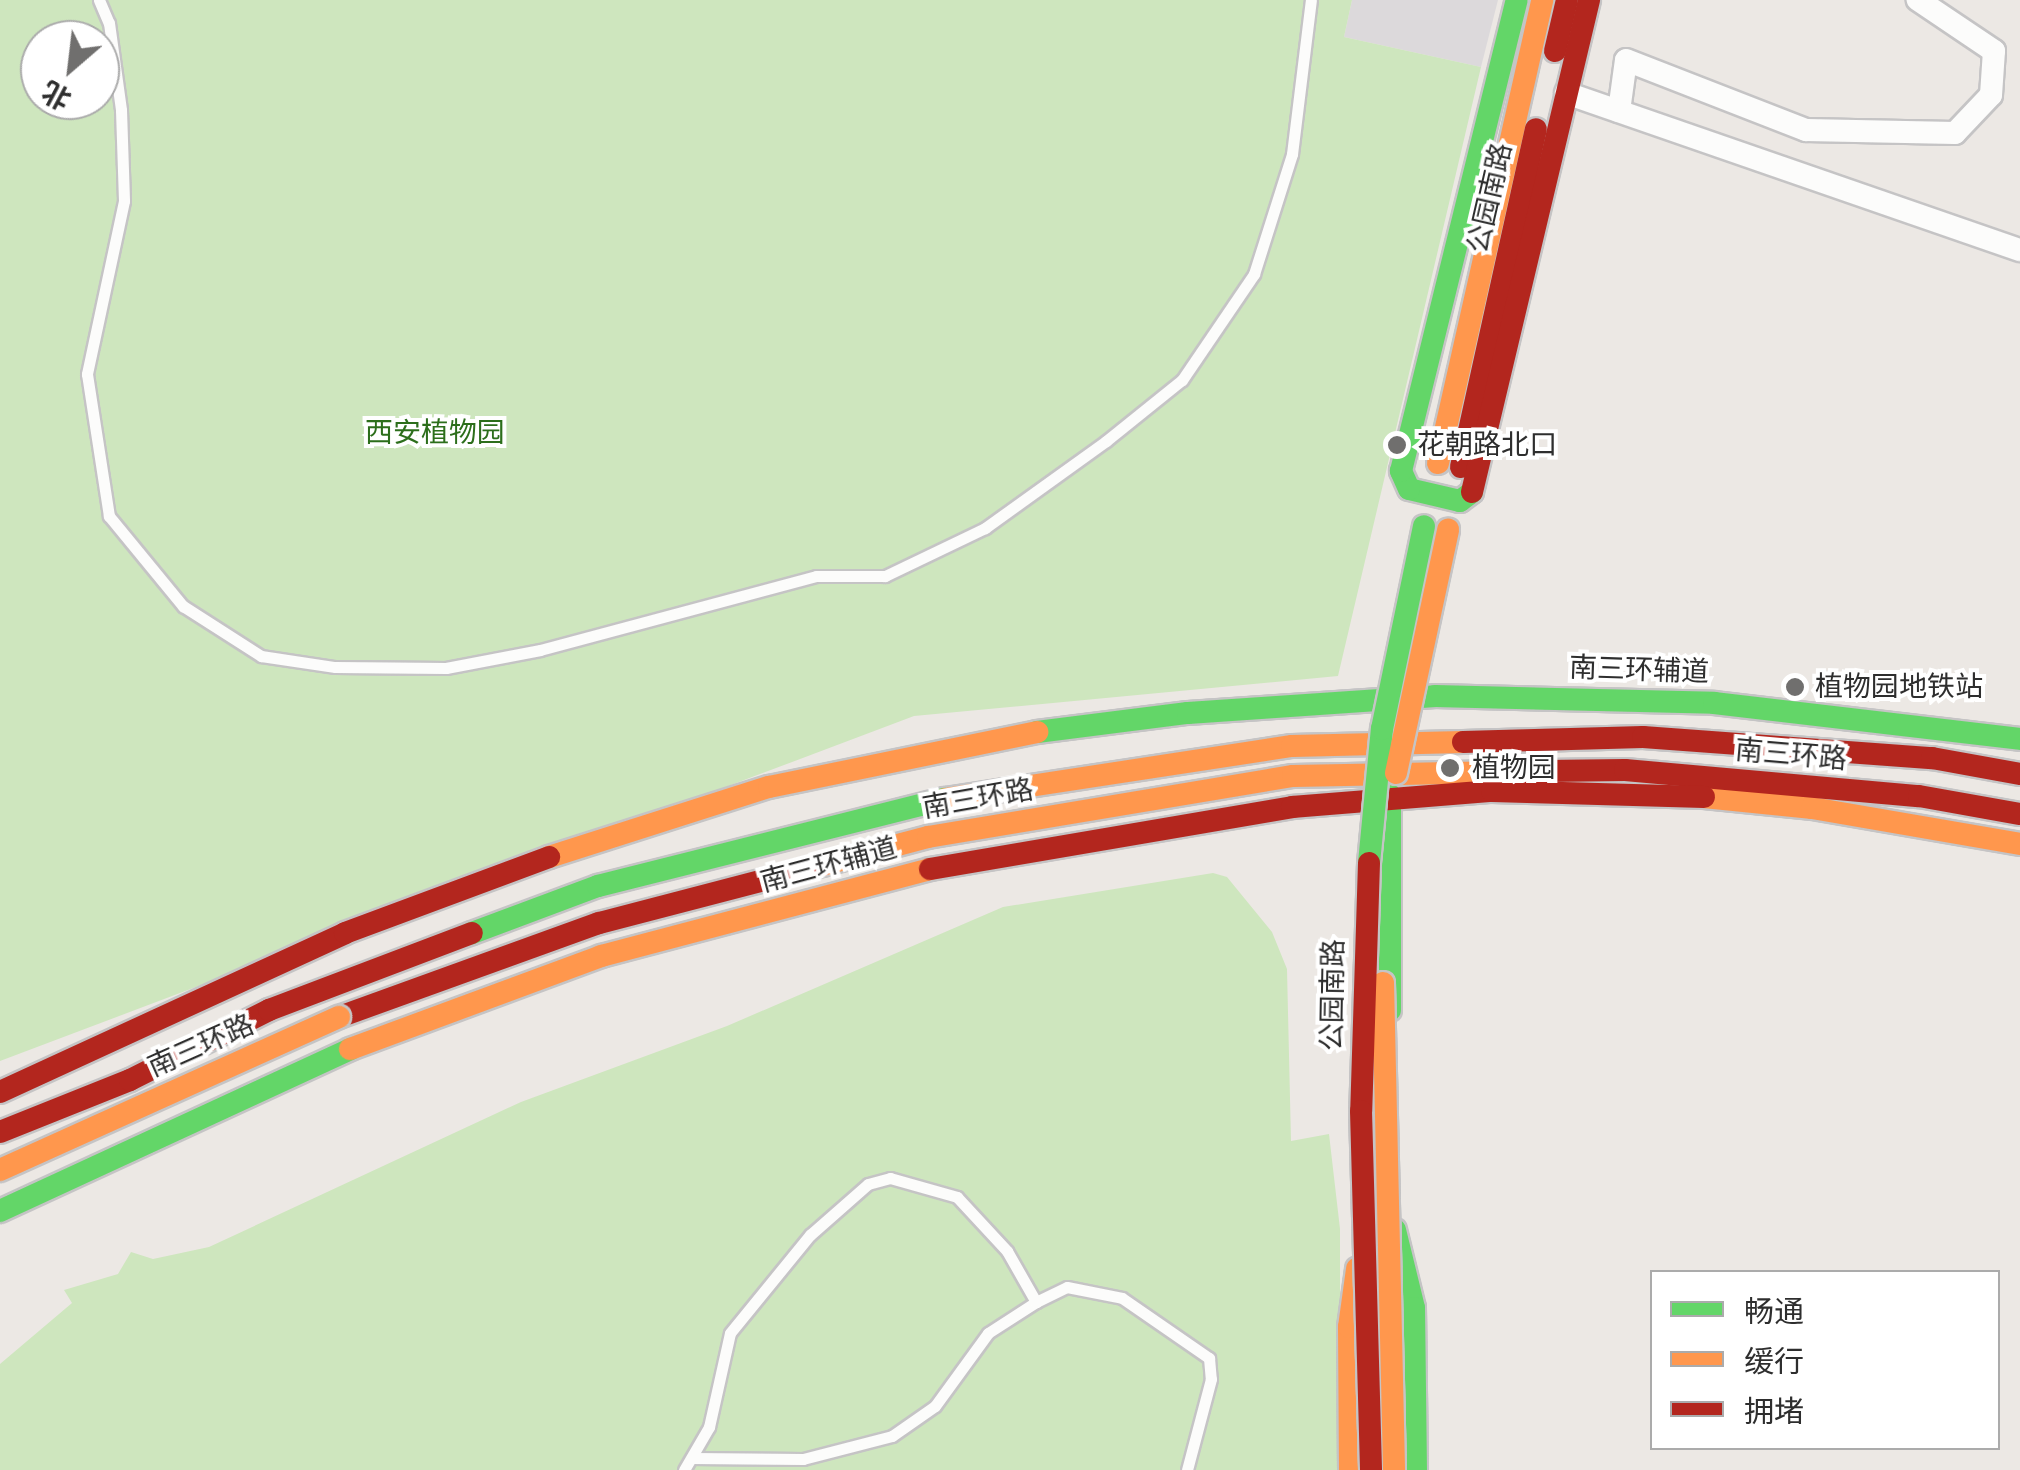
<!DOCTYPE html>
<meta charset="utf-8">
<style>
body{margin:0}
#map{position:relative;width:2020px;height:1470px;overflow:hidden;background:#ece8e4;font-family:"DM Sans","Noto Sans SC",sans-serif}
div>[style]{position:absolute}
.industrial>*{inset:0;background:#dcd9db}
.green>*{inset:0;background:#cee6be}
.roads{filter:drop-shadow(2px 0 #c5c4c5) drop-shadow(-2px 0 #c5c4c5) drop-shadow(0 2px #c5c4c5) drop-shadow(0 -2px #c5c4c5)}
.lane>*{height:11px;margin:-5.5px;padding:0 5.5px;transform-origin:5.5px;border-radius:5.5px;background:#fcfcfb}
.street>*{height:22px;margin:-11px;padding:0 11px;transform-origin:11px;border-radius:11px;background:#fcfcfb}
.fast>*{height:22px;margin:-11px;padding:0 11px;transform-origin:11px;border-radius:11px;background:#63d668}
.slow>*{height:22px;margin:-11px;padding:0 11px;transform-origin:11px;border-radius:11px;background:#ff974d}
.jam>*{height:22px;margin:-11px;padding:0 11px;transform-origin:11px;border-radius:11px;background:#b3261e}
.bridges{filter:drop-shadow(2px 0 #c5c4c5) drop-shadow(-2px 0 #c5c4c5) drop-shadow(0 2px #c5c4c5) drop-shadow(0 -2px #c5c4c5)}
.fast-bridge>*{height:22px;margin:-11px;padding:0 11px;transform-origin:11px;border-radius:11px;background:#63d668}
.slow-bridge>*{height:22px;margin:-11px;padding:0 11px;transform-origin:11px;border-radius:11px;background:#ff974d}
.jam-bridge>*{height:22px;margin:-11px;padding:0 11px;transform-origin:11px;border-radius:11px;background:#b3261e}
.dots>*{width:28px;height:28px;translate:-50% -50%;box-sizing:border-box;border:5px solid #fff;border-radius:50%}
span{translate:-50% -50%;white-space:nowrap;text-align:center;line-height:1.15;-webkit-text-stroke:8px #fff;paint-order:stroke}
.street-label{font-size:28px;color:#2e2e2e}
.park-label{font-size:28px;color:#2c6e1b}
.poi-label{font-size:28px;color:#2e2e2e}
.left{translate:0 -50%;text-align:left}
.legend{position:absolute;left:1650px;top:1270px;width:350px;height:180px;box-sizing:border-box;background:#fff;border:2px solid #ababab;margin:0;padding:12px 18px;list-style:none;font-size:30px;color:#2e2e2e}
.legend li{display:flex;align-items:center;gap:20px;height:50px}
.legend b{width:50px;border:2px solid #ababab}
.north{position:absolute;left:20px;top:20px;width:100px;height:100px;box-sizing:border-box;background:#fff;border:2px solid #ababab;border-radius:50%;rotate:208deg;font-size:28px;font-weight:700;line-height:40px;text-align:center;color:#2e2e2e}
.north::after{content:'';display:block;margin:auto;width:35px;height:45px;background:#706f6e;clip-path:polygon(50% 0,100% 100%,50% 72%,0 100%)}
</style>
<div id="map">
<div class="industrial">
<div style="clip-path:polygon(1352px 0,1498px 0,1481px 67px,1344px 37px)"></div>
</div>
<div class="green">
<div style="clip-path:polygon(evenodd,0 0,1352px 0,1344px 37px,1481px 67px,1338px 676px,914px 716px,0 1061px,0 0,40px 40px,100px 40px,100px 100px,40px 100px,40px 40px)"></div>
<div style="clip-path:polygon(1213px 873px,1227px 877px,1272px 932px,1287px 969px,1291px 1141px,1329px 1134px,1340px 1229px,1340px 1470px,0 1470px,0 1364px,72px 1303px,64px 1290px,118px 1274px,131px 1252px,153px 1259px,209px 1247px,521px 1102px,727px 1026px,1003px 907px)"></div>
</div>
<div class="roads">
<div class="lane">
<div style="left:99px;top:0;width:25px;rotate:67deg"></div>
<div style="left:109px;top:23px;width:88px;rotate:82.1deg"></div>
<div style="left:121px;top:110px;width:91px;rotate:88.1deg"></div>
<div style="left:124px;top:201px;width:177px;rotate:102.1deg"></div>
<div style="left:87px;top:374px;width:144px;rotate:81.2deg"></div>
<div style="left:109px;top:516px;width:117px;rotate:50.6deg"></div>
<div style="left:183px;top:606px;width:93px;rotate:32.7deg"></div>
<div style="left:261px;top:656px;width:75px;rotate:8.5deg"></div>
<div style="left:335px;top:667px;width:111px;rotate:0.5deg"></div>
<div style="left:446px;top:668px;width:96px;rotate:-10.8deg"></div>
<div style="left:540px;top:650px;width:286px;rotate:-15deg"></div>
<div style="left:816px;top:576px;width:69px"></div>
<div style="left:885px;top:576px;width:111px;rotate:-25.6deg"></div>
<div style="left:985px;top:528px;width:149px;rotate:-35.7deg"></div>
<div style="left:1106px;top:441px;width:97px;rotate:-38.8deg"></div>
<div style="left:1182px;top:380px;width:128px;rotate:-55.8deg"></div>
<div style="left:1254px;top:274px;width:126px;rotate:-72.4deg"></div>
<div style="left:1292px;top:154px;width:155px;rotate:-83deg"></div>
<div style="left:692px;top:1458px;width:111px;rotate:0.5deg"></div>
<div style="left:803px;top:1459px;width:92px;rotate:-14.5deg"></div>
<div style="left:892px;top:1436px;width:52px;rotate:-34.9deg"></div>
<div style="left:935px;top:1406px;width:90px;rotate:-54deg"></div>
<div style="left:988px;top:1333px;width:57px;rotate:-32.9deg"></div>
<div style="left:684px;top:1470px;width:50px;rotate:-59.8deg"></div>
<div style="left:709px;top:1427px;width:96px;rotate:-77.4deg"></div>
<div style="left:730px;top:1333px;width:127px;rotate:-50.8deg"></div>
<div style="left:810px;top:1235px;width:77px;rotate:-41.3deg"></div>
<div style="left:868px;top:1184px;width:23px;rotate:-15deg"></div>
<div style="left:890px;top:1178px;width:70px;rotate:15.8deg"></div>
<div style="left:957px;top:1197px;width:74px;rotate:47.2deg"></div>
<div style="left:1007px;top:1251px;width:59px;rotate:60.4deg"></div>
<div style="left:1036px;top:1302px;width:34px;rotate:-26deg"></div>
<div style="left:1067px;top:1287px;width:56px;rotate:11.3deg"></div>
<div style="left:1122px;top:1298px;width:106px;rotate:34.6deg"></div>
<div style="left:1209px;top:1358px;width:21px;rotate:85deg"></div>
<div style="left:1211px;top:1379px;width:94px;rotate:104.8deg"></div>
</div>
<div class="street">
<div style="left:1566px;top:93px;width:480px;rotate:19.1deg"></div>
<div style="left:1619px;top:111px;width:51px;rotate:-82.2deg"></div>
<div style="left:1626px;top:60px;width:193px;rotate:21.3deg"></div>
<div style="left:1806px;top:130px;width:149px;rotate:1.2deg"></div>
<div style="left:1955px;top:133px;width:52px;rotate:-46.5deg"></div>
<div style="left:1991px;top:95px;width:44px;rotate:-86.1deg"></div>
<div style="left:1994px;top:51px;width:92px;rotate:-146.1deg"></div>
</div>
<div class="fast">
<div style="left:1472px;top:492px;width:15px;rotate:143deg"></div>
<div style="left:1460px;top:501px;width:52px;rotate:-166.8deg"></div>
<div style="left:1409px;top:489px;width:20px;rotate:-114deg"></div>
<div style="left:1401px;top:471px;width:485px;rotate:-76.2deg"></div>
<div style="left:1037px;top:732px;width:152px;rotate:-7.2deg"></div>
<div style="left:1188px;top:713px;width:248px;rotate:-3.9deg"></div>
<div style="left:1435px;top:696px;width:279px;rotate:1.4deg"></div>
<div style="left:1714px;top:703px;width:308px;rotate:6.7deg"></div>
<div style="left:1390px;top:795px;width:215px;rotate:90deg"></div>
<div style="left:472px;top:933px;width:134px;rotate:-20.5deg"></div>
<div style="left:598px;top:886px;width:358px;rotate:-14.1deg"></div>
<div style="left:0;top:1211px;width:386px;rotate:-24.8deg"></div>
<div style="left:1395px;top:1230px;width:80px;rotate:76.3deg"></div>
<div style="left:1414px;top:1308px;width:162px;rotate:89.3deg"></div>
</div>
<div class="slow">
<div style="left:1438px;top:463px;width:475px;rotate:-77.3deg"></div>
<div style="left:1704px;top:797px;width:109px;rotate:5.8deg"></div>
<div style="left:1812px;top:808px;width:211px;rotate:9.8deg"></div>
<div style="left:945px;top:799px;width:351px;rotate:-8.7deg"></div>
<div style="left:1292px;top:746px;width:171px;rotate:-1.3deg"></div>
<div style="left:549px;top:857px;width:231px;rotate:-17.7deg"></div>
<div style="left:769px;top:787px;width:274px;rotate:-11.6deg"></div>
<div style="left:822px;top:865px;width:110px;rotate:-14.8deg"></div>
<div style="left:928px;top:837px;width:370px;rotate:-9.5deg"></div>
<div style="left:1293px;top:776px;width:252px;rotate:-1.1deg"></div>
<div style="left:350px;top:1049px;width:268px;rotate:-20.3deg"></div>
<div style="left:601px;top:956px;width:340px;rotate:-14.8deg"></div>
<div style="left:1350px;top:1470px;width:143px;rotate:-90.4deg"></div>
<div style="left:1349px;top:1327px;width:59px;rotate:-82.1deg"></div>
</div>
<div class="jam">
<div style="left:1555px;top:51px;width:52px;rotate:-76.8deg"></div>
<div style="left:1461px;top:467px;width:346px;rotate:-77.5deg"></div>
<div style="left:1472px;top:492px;width:506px;rotate:-76.62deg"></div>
<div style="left:1463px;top:742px;width:180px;rotate:-1.6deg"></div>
<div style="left:1643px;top:737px;width:290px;rotate:4.2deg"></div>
<div style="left:1932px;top:758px;width:89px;rotate:10.3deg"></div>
<div style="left:1545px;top:771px;width:80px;rotate:-0.7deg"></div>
<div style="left:1625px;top:770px;width:295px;rotate:5.1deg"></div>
<div style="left:1919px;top:796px;width:103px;rotate:10.1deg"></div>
<div style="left:930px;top:869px;width:367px;rotate:-9.7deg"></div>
<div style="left:1292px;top:807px;width:201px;rotate:-4.6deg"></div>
<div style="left:1492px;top:791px;width:212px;rotate:1.6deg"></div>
<div style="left:339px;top:1017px;width:276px;rotate:-19.9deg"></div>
<div style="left:599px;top:923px;width:230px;rotate:-14.6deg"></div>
<div style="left:0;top:1092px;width:380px;rotate:-24.7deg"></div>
<div style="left:345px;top:933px;width:218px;rotate:-20.4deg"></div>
<div style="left:0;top:1132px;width:140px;rotate:-21.8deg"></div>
<div style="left:130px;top:1080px;width:156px;rotate:-26.7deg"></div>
<div style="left:269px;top:1010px;width:217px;rotate:-20.8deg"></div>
</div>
</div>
<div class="bridges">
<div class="fast-bridge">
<div style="left:1369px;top:863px;width:135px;rotate:-84.5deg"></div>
<div style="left:1382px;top:729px;width:207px;rotate:-78.3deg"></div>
</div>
<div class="slow-bridge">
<div style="left:1396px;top:773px;width:249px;rotate:-77.9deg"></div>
<div style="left:1383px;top:983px;width:487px;rotate:88.7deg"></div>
<div style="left:0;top:1170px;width:372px;rotate:-24.3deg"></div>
</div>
<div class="jam-bridge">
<div style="left:1369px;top:863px;width:248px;rotate:91.8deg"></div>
<div style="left:1361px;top:1111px;width:359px;rotate:88.4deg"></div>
</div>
</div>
<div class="dots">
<div style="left:1397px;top:445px;background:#706f6e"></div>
<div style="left:1795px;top:687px;background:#706f6e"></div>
<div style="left:1450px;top:768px;background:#706f6e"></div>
</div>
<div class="street-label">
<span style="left:1490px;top:198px;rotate:-77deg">公园南路</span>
<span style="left:1639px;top:670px;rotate:2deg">南三环辅道</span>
<span style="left:1791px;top:755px;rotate:5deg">南三环路</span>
<span style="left:978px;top:799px;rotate:-10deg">南三环路</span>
<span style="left:829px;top:865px;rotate:-15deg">南三环辅道</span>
<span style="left:1333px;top:995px;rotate:-89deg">公园南路</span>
<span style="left:201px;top:1046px;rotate:-24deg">南三环路</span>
</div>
<div class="park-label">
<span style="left:435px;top:433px">西安植物园</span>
</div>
<div class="poi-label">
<span class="left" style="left:1417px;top:445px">花朝路北口</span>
<span class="left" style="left:1815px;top:687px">植物园地铁站</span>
<span class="left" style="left:1472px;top:768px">植物园</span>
</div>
<ul class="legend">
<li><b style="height:12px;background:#63d668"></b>畅通</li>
<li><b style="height:12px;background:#ff974d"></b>缓行</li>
<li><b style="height:12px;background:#b3261e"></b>拥堵</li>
</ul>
<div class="north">北</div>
</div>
